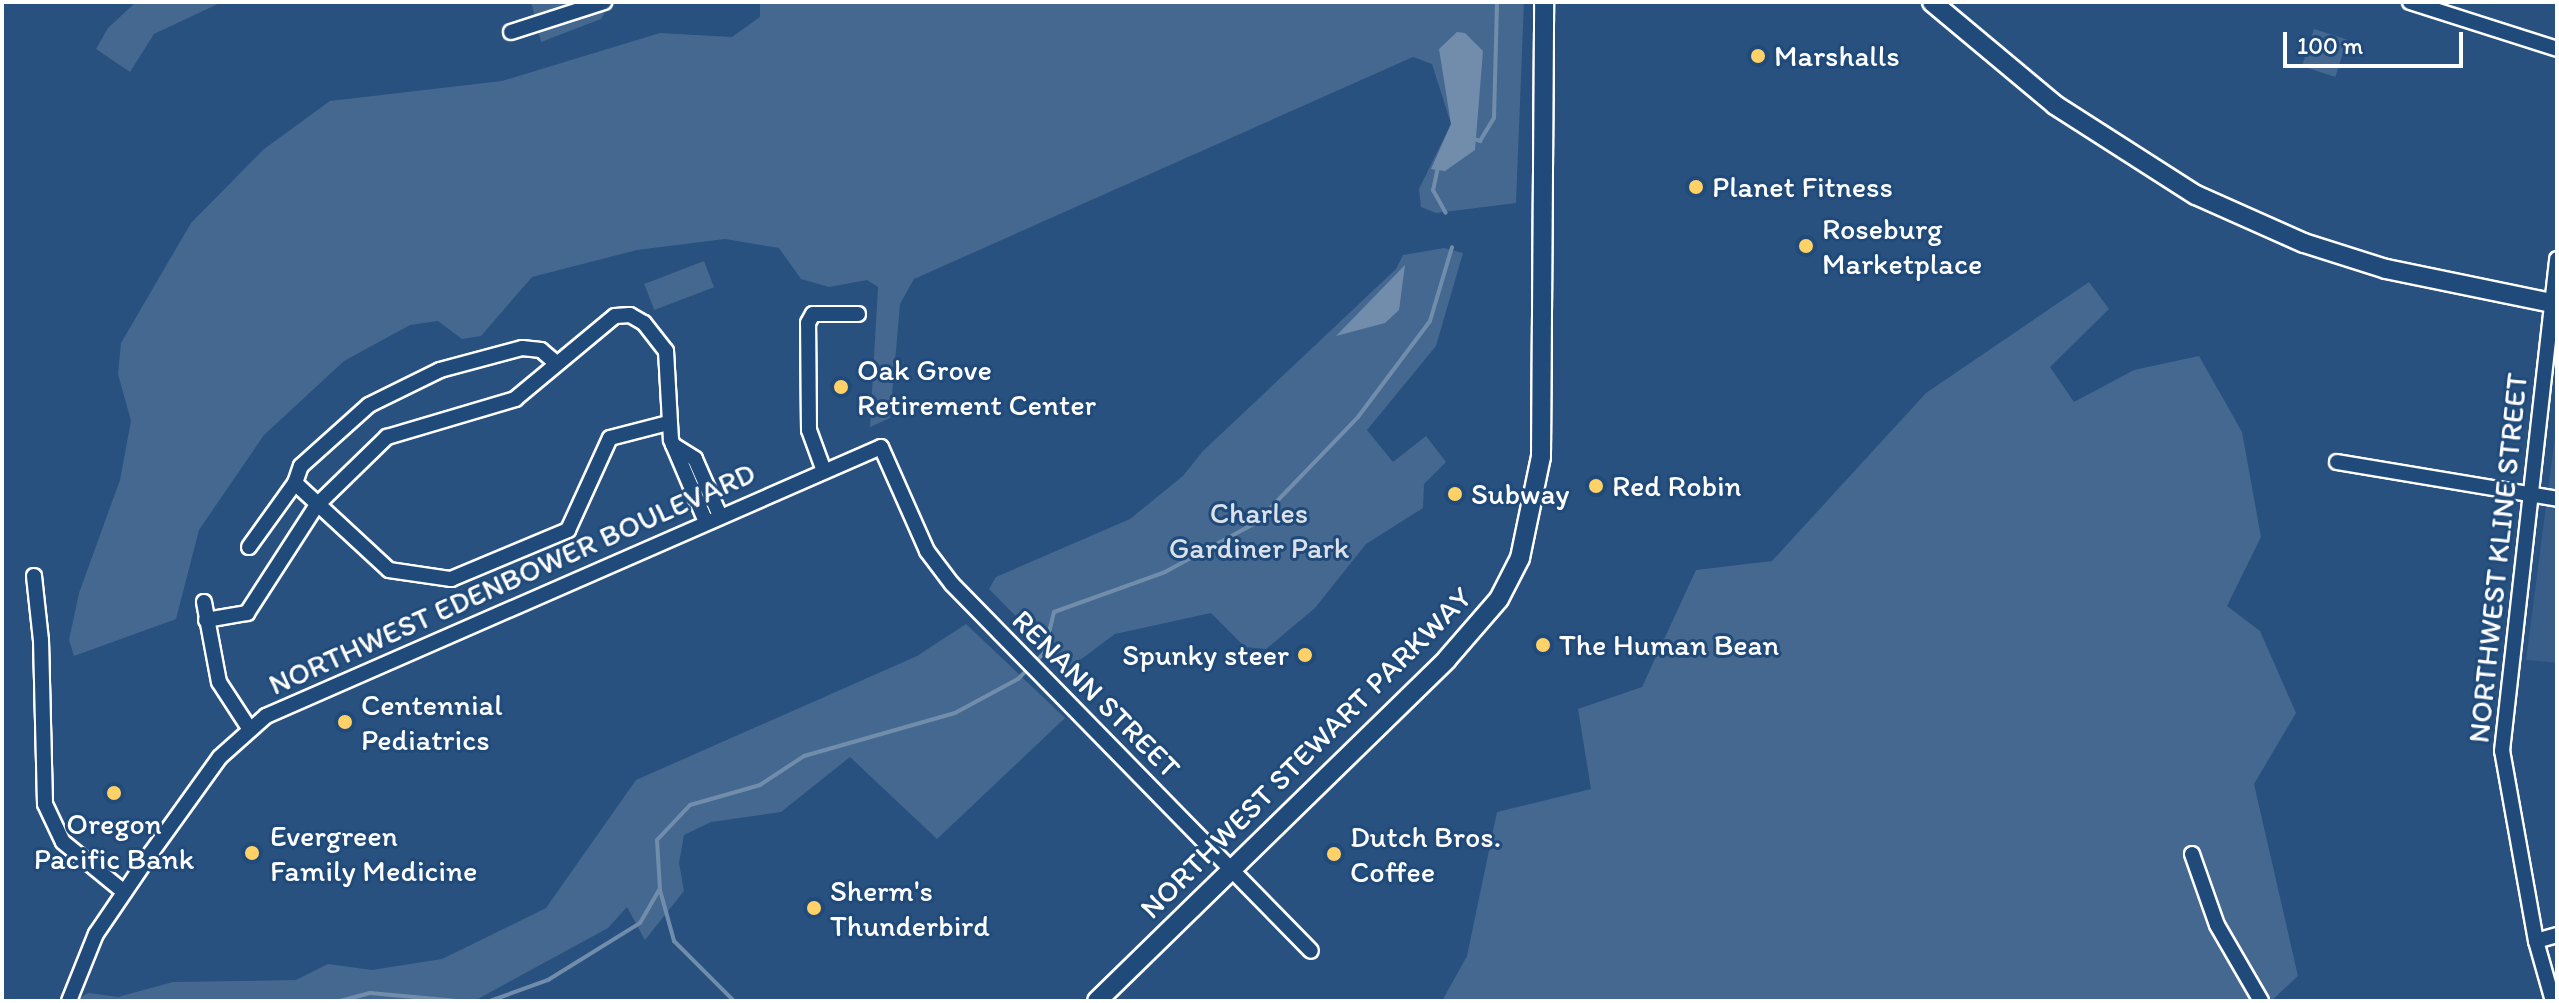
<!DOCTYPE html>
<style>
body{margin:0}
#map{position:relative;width:2559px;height:1003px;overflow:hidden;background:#28517f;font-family:Itim,sans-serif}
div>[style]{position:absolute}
.built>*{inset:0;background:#375d88}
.green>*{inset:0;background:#446890;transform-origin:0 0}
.water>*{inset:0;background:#718dab}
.stream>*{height:4px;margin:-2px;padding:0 2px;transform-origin:2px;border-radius:2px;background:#718dab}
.roads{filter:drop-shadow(2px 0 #fff) drop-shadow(-2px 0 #fff) drop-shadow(0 2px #fff) drop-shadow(0 -2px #fff)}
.minor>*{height:14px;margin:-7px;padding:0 7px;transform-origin:7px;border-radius:7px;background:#1f4a7a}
.major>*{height:18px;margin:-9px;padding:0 9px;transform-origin:9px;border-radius:9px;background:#1f4a7a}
.dots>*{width:22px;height:22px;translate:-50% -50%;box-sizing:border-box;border:4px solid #1f4a7a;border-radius:50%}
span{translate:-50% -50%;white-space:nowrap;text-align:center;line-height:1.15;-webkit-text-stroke:6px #1f4a7a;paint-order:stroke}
.poi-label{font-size:30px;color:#fff}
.left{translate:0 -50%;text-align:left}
.right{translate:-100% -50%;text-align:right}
.park-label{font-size:30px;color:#dae1e9}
.street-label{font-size:30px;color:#fff}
.frame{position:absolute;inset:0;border:4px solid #fff;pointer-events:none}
.scale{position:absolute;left:2283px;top:32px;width:180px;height:36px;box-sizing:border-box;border:4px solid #fff;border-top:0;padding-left:10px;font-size:24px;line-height:28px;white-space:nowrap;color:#fff;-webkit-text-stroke:6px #1f4a7a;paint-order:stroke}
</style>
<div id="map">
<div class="built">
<div style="clip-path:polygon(2557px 421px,2557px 663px,2526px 660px)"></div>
</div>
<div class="green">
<div style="clip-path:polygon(136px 2px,222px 2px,154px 34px,130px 72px,96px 49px,108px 28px)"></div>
<div style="clip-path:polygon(531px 2px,611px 2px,601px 19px,541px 42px)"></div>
<div style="clip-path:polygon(760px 2px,1524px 2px,1516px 203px,1436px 213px,1421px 207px,1419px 189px,1451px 124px,1432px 64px,1413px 57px,914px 279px,900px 304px,890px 418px,870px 427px,878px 287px,867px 280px,829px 287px,801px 279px,779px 248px,725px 239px,637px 250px,532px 277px,481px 336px,462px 339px,438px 321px,410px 325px,344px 361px,264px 435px,199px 530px,176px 619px,74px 656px,69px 640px,79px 593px,120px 480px,131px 421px,118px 374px,121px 343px,191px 223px,264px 149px,330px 101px,502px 81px,660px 33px,732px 37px,760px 17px)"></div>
<div style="left:2314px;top:29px;width:35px;height:39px;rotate:18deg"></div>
<div style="clip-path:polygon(1444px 248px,1463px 253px,1436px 346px,1367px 430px,1393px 462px,1426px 436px,1446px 462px,1424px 484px,1423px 508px,1366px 544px,1315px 608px,1266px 649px,1245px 647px,1211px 613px,1115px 634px,1068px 669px,989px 589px,996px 577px,1130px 519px,1183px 476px,1203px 451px,1396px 269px,1403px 255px)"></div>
<div style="left:704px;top:261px;width:28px;height:64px;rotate:69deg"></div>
<div style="clip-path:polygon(2089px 282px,2109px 309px,2050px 367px,2074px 402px,2134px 370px,2199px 356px,2242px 432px,2261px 537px,2227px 606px,2260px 631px,2296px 713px,2254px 784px,2298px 976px,2271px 1001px,1442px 1001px,1467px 956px,1497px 812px,1591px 789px,1578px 709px,1642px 687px,1696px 570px,1772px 561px,1926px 393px)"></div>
<div style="clip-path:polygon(966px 624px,1065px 718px,937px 839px,850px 757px,781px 812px,711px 822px,684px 835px,679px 863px,684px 891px,645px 940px,627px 907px,608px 928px,474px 1001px,72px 1001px,89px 993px,118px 997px,173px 982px,296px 980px,328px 964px,372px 970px,442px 959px,546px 908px,636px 780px,917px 656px)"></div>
</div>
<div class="water">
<div style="clip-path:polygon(1457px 32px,1465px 33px,1483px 51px,1475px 150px,1445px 171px,1431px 169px,1451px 124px,1439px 49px)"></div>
<div style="clip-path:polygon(1405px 265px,1399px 310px,1385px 323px,1336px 336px)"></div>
</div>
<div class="stream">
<div style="left:1472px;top:138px;width:9px;rotate:21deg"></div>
<div style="left:1480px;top:141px;width:27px;rotate:-59deg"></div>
<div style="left:1494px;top:118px;width:116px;rotate:-88.5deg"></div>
<div style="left:1438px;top:167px;width:24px;rotate:102deg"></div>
<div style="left:1433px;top:190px;width:26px;rotate:61deg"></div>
<div style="left:660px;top:890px;width:53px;rotate:74.6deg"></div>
<div style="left:674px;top:941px;width:85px;rotate:45deg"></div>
<div style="left:340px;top:1001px;width:31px;rotate:-15deg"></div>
<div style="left:370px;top:993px;width:88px;rotate:5.2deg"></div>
<div style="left:490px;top:1001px;width:62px;rotate:-19.9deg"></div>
<div style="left:548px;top:980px;width:108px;rotate:-31.8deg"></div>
<div style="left:640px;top:923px;width:39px;rotate:-60deg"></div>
<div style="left:660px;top:889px;width:49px;rotate:-93.5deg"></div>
<div style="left:657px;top:840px;width:48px;rotate:-46.7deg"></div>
<div style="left:690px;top:805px;width:73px;rotate:-15.9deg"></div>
<div style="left:760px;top:785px;width:53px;rotate:-33.4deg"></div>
<div style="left:804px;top:756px;width:157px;rotate:-15.9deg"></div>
<div style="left:955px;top:713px;width:72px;rotate:-28.4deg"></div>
<div style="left:1018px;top:679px;width:37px;rotate:-45deg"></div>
<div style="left:1044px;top:653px;width:42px;rotate:-76.3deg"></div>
<div style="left:1054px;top:612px;width:118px;rotate:-19.8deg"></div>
<div style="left:1165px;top:572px;width:105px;rotate:-28.5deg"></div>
<div style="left:1257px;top:522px;width:146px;rotate:-46.1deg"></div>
<div style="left:1358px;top:417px;width:120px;rotate:-53.1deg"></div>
<div style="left:1430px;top:321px;width:77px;rotate:-73.4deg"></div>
</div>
<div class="roads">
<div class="minor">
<div style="left:2410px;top:2px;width:154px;rotate:17.7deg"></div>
<div style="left:511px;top:32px;width:98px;rotate:-17.9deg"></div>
<div style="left:673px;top:445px;width:26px;rotate:32deg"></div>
<div style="left:695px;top:459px;width:62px;rotate:66.3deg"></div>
<div style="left:2337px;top:462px;width:223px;rotate:9.5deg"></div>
<div style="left:824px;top:471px;width:44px;rotate:-110.1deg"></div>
<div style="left:809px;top:430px;width:107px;rotate:-90.5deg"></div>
<div style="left:808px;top:323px;width:10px;rotate:-61deg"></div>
<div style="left:813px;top:314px;width:45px"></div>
<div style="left:295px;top:483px;width:128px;rotate:42.8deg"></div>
<div style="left:389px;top:570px;width:63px;rotate:8.3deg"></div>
<div style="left:451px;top:579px;width:127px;rotate:-22.7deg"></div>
<div style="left:568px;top:530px;width:101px;rotate:-65.5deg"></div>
<div style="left:610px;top:438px;width:60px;rotate:-14.5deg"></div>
<div style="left:249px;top:547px;width:79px;rotate:-54.3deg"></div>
<div style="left:295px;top:483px;width:18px;rotate:-71deg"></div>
<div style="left:301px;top:466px;width:91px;rotate:-41.9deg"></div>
<div style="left:369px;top:405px;width:79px;rotate:-26.2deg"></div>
<div style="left:440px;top:370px;width:85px;rotate:-15deg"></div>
<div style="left:522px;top:348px;width:19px;rotate:6deg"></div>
<div style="left:541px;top:350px;width:20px;rotate:41deg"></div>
<div style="left:34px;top:576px;width:64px;rotate:83.8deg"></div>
<div style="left:41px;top:640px;width:164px;rotate:88.6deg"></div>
<div style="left:45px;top:804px;width:42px;rotate:64.7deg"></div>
<div style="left:63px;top:842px;width:79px;rotate:39.3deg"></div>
<div style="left:204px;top:602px;width:81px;rotate:79.4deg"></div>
<div style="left:219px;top:682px;width:55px;rotate:56.9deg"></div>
<div style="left:206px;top:620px;width:42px;rotate:-9.7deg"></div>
<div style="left:247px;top:613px;width:129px;rotate:-57.1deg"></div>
<div style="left:317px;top:505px;width:98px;rotate:-44.2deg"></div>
<div style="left:387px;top:437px;width:134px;rotate:-16.5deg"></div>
<div style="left:515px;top:399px;width:130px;rotate:-39.7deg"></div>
<div style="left:615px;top:316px;width:15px;rotate:-4deg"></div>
<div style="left:630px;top:315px;width:16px;rotate:30deg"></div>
<div style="left:644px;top:323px;width:36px;rotate:52deg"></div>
<div style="left:666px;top:351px;width:89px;rotate:86.8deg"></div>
<div style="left:671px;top:440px;width:89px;rotate:66.9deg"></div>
<div style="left:2192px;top:854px;width:75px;rotate:70.6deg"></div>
<div style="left:2217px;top:925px;width:88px;rotate:59.9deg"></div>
<div style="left:2536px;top:941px;width:22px;rotate:-16deg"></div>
<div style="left:69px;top:1001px;width:72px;rotate:-68.1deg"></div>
<div style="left:96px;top:934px;width:98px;rotate:-55.8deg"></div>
<div style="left:151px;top:853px;width:118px;rotate:-54.3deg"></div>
<div style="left:220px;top:757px;width:62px;rotate:-41.7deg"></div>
<div style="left:266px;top:716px;width:671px;rotate:-23.62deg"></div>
<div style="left:881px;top:447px;width:114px;rotate:66.1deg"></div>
<div style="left:927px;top:551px;width:41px;rotate:52.9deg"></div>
<div style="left:952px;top:584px;width:513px;rotate:45.63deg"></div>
<div style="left:2553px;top:1001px;width:62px;rotate:-105.8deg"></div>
<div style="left:2536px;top:941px;width:193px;rotate:-100.1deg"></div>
<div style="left:2502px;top:751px;width:495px;rotate:-83.6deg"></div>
</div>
<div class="major">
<div style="left:1932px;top:2px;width:160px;rotate:39.9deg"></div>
<div style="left:2055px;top:105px;width:167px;rotate:32.6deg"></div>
<div style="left:2196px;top:195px;width:118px;rotate:24deg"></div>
<div style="left:2304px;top:243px;width:86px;rotate:17.6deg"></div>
<div style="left:2386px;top:269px;width:175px;rotate:11.6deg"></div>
<div style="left:1097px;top:1001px;width:489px;rotate:-44.3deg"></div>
<div style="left:1447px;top:659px;width:79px;rotate:-49.1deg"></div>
<div style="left:1499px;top:599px;width:46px;rotate:-62.9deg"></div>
<div style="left:1520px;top:558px;width:103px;rotate:-78.3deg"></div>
<div style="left:1541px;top:457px;width:455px;rotate:-89.6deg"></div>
</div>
</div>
<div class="dots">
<div style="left:1758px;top:56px;background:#ffd166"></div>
<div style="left:1696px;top:187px;background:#ffd166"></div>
<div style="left:1806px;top:246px;background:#ffd166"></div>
<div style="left:841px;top:387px;background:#ffd166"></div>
<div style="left:1596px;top:486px;background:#ffd166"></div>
<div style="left:1455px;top:494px;background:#ffd166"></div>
<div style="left:1543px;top:645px;background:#ffd166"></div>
<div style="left:1305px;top:655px;background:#ffd166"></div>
<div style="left:345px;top:722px;background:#ffd166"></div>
<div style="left:114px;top:793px;background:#ffd166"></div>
<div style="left:252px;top:853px;background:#ffd166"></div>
<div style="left:1334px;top:854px;background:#ffd166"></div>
<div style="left:814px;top:908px;background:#ffd166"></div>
</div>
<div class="poi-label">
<span class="left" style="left:1774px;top:56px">Marshalls</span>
<span class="left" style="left:1712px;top:187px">Planet Fitness</span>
<span class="left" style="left:1822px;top:246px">Roseburg<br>Marketplace</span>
<span class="left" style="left:857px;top:387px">Oak Grove<br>Retirement Center</span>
<span class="left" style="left:1612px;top:486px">Red Robin</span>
<span class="left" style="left:1471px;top:494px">Subway</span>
<span class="left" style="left:1559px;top:645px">The Human Bean</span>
<span class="right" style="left:1289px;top:655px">Spunky steer</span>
<span class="left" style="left:361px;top:722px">Centennial<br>Pediatrics</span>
<span style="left:114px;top:841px">Oregon<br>Pacific Bank</span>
<span class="left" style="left:270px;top:853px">Evergreen<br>Family Medicine</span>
<span class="left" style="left:1350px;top:854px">Dutch Bros.<br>Coffee</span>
<span class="left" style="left:830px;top:908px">Sherm's<br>Thunderbird</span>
</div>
<div class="park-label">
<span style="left:1259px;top:530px">Charles<br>Gardiner Park</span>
</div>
<div class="street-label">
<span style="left:2498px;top:558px;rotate:-84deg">NORTHWEST KLINE STREET</span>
<span style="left:512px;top:579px;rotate:-24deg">NORTHWEST EDENBOWER BOULEVARD</span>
<span style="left:1096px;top:694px;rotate:45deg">RENANN STREET</span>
<span style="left:1306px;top:753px;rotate:-45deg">NORTHWEST STEWART PARKWAY</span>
</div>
<div class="frame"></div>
<div class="scale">100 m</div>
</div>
